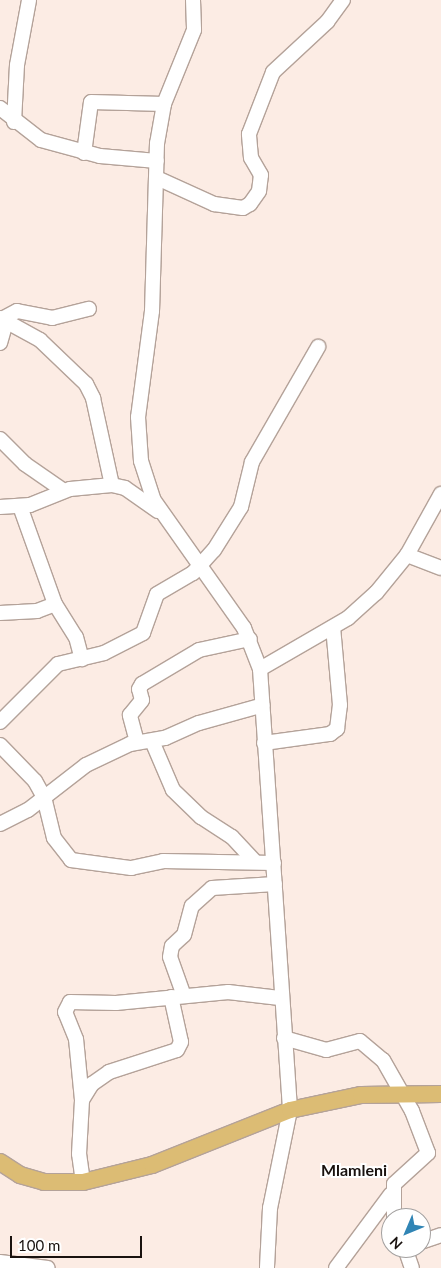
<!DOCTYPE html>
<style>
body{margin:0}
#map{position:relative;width:441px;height:1268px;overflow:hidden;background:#fcece4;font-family:Lato,sans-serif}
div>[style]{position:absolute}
.roads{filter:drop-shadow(1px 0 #b4a299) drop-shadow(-1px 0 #b4a299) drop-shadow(0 1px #b4a299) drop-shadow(0 -1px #b4a299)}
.minor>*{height:14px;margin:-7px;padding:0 7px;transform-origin:7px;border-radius:7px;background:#fff}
.major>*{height:16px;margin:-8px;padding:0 8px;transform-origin:8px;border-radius:8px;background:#dcbc74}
span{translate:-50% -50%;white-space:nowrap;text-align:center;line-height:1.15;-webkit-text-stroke:4px #fff;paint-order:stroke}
.quarter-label{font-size:16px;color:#19120f;font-weight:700}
.north{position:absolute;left:381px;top:1208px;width:50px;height:50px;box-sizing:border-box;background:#fff;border:1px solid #a3a09f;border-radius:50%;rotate:225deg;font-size:14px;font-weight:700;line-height:20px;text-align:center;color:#19120f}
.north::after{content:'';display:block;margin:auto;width:18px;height:22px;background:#3185b5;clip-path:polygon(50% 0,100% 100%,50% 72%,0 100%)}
.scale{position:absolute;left:10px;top:1236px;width:132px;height:22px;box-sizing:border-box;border:2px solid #19120f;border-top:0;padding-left:6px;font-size:15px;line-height:18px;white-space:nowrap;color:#19120f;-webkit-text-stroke:4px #fff;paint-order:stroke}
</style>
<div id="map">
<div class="roads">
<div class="minor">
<div style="left:193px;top:0;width:30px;rotate:88deg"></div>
<div style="left:194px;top:30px;width:80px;rotate:112.1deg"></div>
<div style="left:164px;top:104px;width:40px;rotate:100deg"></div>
<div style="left:157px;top:143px;width:168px;rotate:91.7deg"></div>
<div style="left:152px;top:311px;width:107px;rotate:97.5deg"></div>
<div style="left:138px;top:417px;width:44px;rotate:86.1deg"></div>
<div style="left:141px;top:461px;width:40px;rotate:72deg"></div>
<div style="left:153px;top:499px;width:158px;rotate:54.8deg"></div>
<div style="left:244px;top:628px;width:44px;rotate:68.7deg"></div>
<div style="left:260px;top:669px;width:442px;rotate:86.1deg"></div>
<div style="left:290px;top:1110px;width:100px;rotate:101.5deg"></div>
<div style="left:270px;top:1208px;width:60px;rotate:92.9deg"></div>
<div style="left:0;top:108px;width:52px;rotate:38deg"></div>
<div style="left:41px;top:140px;width:61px;rotate:15.2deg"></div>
<div style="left:100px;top:156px;width:57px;rotate:5deg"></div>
<div style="left:14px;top:122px;width:57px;rotate:-87deg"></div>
<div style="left:17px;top:65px;width:66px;rotate:-79.5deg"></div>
<div style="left:84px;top:153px;width:51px;rotate:-82.2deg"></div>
<div style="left:91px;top:102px;width:73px;rotate:1.6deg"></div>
<div style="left:157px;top:178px;width:63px;rotate:24.5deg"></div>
<div style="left:214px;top:204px;width:29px;rotate:8deg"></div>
<div style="left:243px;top:208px;width:8px;rotate:-30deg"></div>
<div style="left:250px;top:204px;width:16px;rotate:-55deg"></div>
<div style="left:259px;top:191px;width:16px;rotate:-83deg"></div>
<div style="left:261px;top:175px;width:20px;rotate:-120deg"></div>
<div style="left:251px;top:158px;width:24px;rotate:-95deg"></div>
<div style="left:249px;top:134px;width:66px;rotate:-68.8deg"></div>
<div style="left:273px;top:72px;width:74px;rotate:-42.8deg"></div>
<div style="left:327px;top:22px;width:27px;rotate:-54deg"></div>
<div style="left:0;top:318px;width:46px;rotate:28.8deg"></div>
<div style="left:40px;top:340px;width:64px;rotate:43.7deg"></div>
<div style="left:86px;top:384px;width:16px;rotate:63deg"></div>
<div style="left:93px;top:398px;width:89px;rotate:77.7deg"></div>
<div style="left:2px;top:319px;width:17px;rotate:-28deg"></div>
<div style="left:17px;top:311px;width:36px;rotate:11deg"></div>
<div style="left:52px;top:318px;width:38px;rotate:-14deg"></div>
<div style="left:0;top:343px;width:22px;rotate:-74deg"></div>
<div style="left:0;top:439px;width:35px;rotate:45deg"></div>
<div style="left:25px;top:464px;width:47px;rotate:34.7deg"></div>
<div style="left:0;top:507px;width:30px;rotate:-4deg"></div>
<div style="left:30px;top:505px;width:43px;rotate:-21.8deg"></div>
<div style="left:70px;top:489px;width:42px;rotate:-5.4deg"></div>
<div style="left:112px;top:485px;width:13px;rotate:13deg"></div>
<div style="left:125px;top:488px;width:40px;rotate:34.9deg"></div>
<div style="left:407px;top:555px;width:36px;rotate:21deg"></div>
<div style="left:55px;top:604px;width:39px;rotate:58deg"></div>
<div style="left:76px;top:637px;width:23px;rotate:75deg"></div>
<div style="left:0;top:613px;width:37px;rotate:-3deg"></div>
<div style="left:37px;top:611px;width:19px;rotate:-21deg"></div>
<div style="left:55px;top:604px;width:104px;rotate:-109.7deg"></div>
<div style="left:260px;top:669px;width:102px;rotate:-30.1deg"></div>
<div style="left:348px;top:618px;width:38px;rotate:-42deg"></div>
<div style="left:376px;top:593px;width:49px;rotate:-50.8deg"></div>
<div style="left:407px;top:555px;width:70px;rotate:-60.9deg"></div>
<div style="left:0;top:722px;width:82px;rotate:-45deg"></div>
<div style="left:58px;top:664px;width:47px;rotate:-13.4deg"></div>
<div style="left:104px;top:653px;width:44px;rotate:-27.1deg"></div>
<div style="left:143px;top:633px;width:41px;rotate:-70.3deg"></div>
<div style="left:157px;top:594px;width:42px;rotate:-30.3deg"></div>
<div style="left:193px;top:573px;width:31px;rotate:-48deg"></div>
<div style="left:214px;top:550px;width:51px;rotate:-57.9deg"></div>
<div style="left:241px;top:507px;width:46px;rotate:-76.3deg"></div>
<div style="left:252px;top:462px;width:133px;rotate:-60.1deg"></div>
<div style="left:152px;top:741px;width:53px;rotate:66.8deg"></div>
<div style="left:173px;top:790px;width:39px;rotate:44deg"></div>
<div style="left:201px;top:817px;width:37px;rotate:33deg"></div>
<div style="left:232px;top:837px;width:34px;rotate:47deg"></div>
<div style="left:137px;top:742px;width:28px;rotate:-105deg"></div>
<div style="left:130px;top:715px;width:19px;rotate:-51deg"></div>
<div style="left:142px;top:700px;width:11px;rotate:-105deg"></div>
<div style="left:139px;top:689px;width:6px;rotate:-59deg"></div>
<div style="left:142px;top:684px;width:66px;rotate:-30.8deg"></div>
<div style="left:199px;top:650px;width:52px;rotate:-12.2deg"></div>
<div style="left:264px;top:743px;width:67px;rotate:-7.8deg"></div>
<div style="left:330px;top:734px;width:9px;rotate:-36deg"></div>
<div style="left:337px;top:729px;width:24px;rotate:-83deg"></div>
<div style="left:340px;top:705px;width:78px;rotate:-95.1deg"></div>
<div style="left:0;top:745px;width:50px;rotate:45.8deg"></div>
<div style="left:35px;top:781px;width:18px;rotate:61deg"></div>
<div style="left:44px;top:797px;width:42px;rotate:76.3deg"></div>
<div style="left:54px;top:838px;width:28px;rotate:52deg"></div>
<div style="left:71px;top:860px;width:61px;rotate:7.6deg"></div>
<div style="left:131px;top:868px;width:33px;rotate:-12deg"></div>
<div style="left:163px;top:861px;width:111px;rotate:1deg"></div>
<div style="left:0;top:824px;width:31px;rotate:-27deg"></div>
<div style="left:28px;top:810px;width:73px;rotate:-37.8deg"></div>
<div style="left:86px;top:765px;width:49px;rotate:-25.5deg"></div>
<div style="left:130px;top:744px;width:36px;rotate:-10deg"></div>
<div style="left:165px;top:738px;width:37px;rotate:-24deg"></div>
<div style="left:199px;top:723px;width:66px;rotate:-15.7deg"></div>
<div style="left:184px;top:996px;width:41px;rotate:-109.7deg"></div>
<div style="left:170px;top:957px;width:11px;rotate:-80deg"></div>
<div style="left:172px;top:946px;width:16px;rotate:-43deg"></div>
<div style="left:184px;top:935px;width:30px;rotate:-75deg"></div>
<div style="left:192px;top:906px;width:27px;rotate:-42deg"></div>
<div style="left:212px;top:888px;width:63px;rotate:-3.6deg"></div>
<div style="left:284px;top:1038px;width:44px;rotate:15.9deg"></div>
<div style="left:326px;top:1050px;width:35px;rotate:-15deg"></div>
<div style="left:360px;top:1041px;width:30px;rotate:40deg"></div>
<div style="left:383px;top:1060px;width:59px;rotate:60.4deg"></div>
<div style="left:412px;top:1111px;width:45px;rotate:69.1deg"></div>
<div style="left:428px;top:1153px;width:46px;rotate:137.6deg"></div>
<div style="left:394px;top:1184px;width:34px;rotate:90deg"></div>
<div style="left:82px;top:1100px;width:61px;rotate:-95.6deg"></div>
<div style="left:76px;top:1039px;width:29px;rotate:-112deg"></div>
<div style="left:65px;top:1012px;width:11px;rotate:-63deg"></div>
<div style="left:70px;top:1002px;width:46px;rotate:1.2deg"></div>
<div style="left:116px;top:1003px;width:113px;rotate:-5.6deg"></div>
<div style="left:228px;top:992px;width:52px;rotate:6.6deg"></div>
<div style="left:83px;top:1182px;width:28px;rotate:-98deg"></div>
<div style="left:79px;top:1154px;width:54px;rotate:-86.8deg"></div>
<div style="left:82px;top:1100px;width:19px;rotate:-58deg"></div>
<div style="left:92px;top:1084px;width:21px;rotate:-35deg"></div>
<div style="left:109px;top:1072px;width:71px;rotate:-17.9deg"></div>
<div style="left:177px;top:1050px;width:9px;rotate:-63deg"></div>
<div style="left:181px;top:1042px;width:46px;rotate:-102.5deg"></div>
<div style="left:421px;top:1242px;width:21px;rotate:-19deg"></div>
<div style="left:405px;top:1248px;width:21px;rotate:71deg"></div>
<div style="left:0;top:1262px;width:48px;rotate:7.1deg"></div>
<div style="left:336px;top:1268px;width:92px;rotate:-53.4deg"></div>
</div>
<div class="major">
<div style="left:0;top:1162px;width:24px;rotate:33deg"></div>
<div style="left:20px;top:1175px;width:25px;rotate:16deg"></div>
<div style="left:44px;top:1182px;width:39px"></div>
<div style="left:83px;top:1182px;width:71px;rotate:-13.8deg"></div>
<div style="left:152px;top:1165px;width:149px;rotate:-21.7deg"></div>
<div style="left:290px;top:1110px;width:73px;rotate:-11.9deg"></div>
<div style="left:361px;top:1095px;width:80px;rotate:-0.7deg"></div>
</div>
</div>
<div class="quarter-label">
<span style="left:354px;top:1170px">Mlamleni</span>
</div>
<div class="north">N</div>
<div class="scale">100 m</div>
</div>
